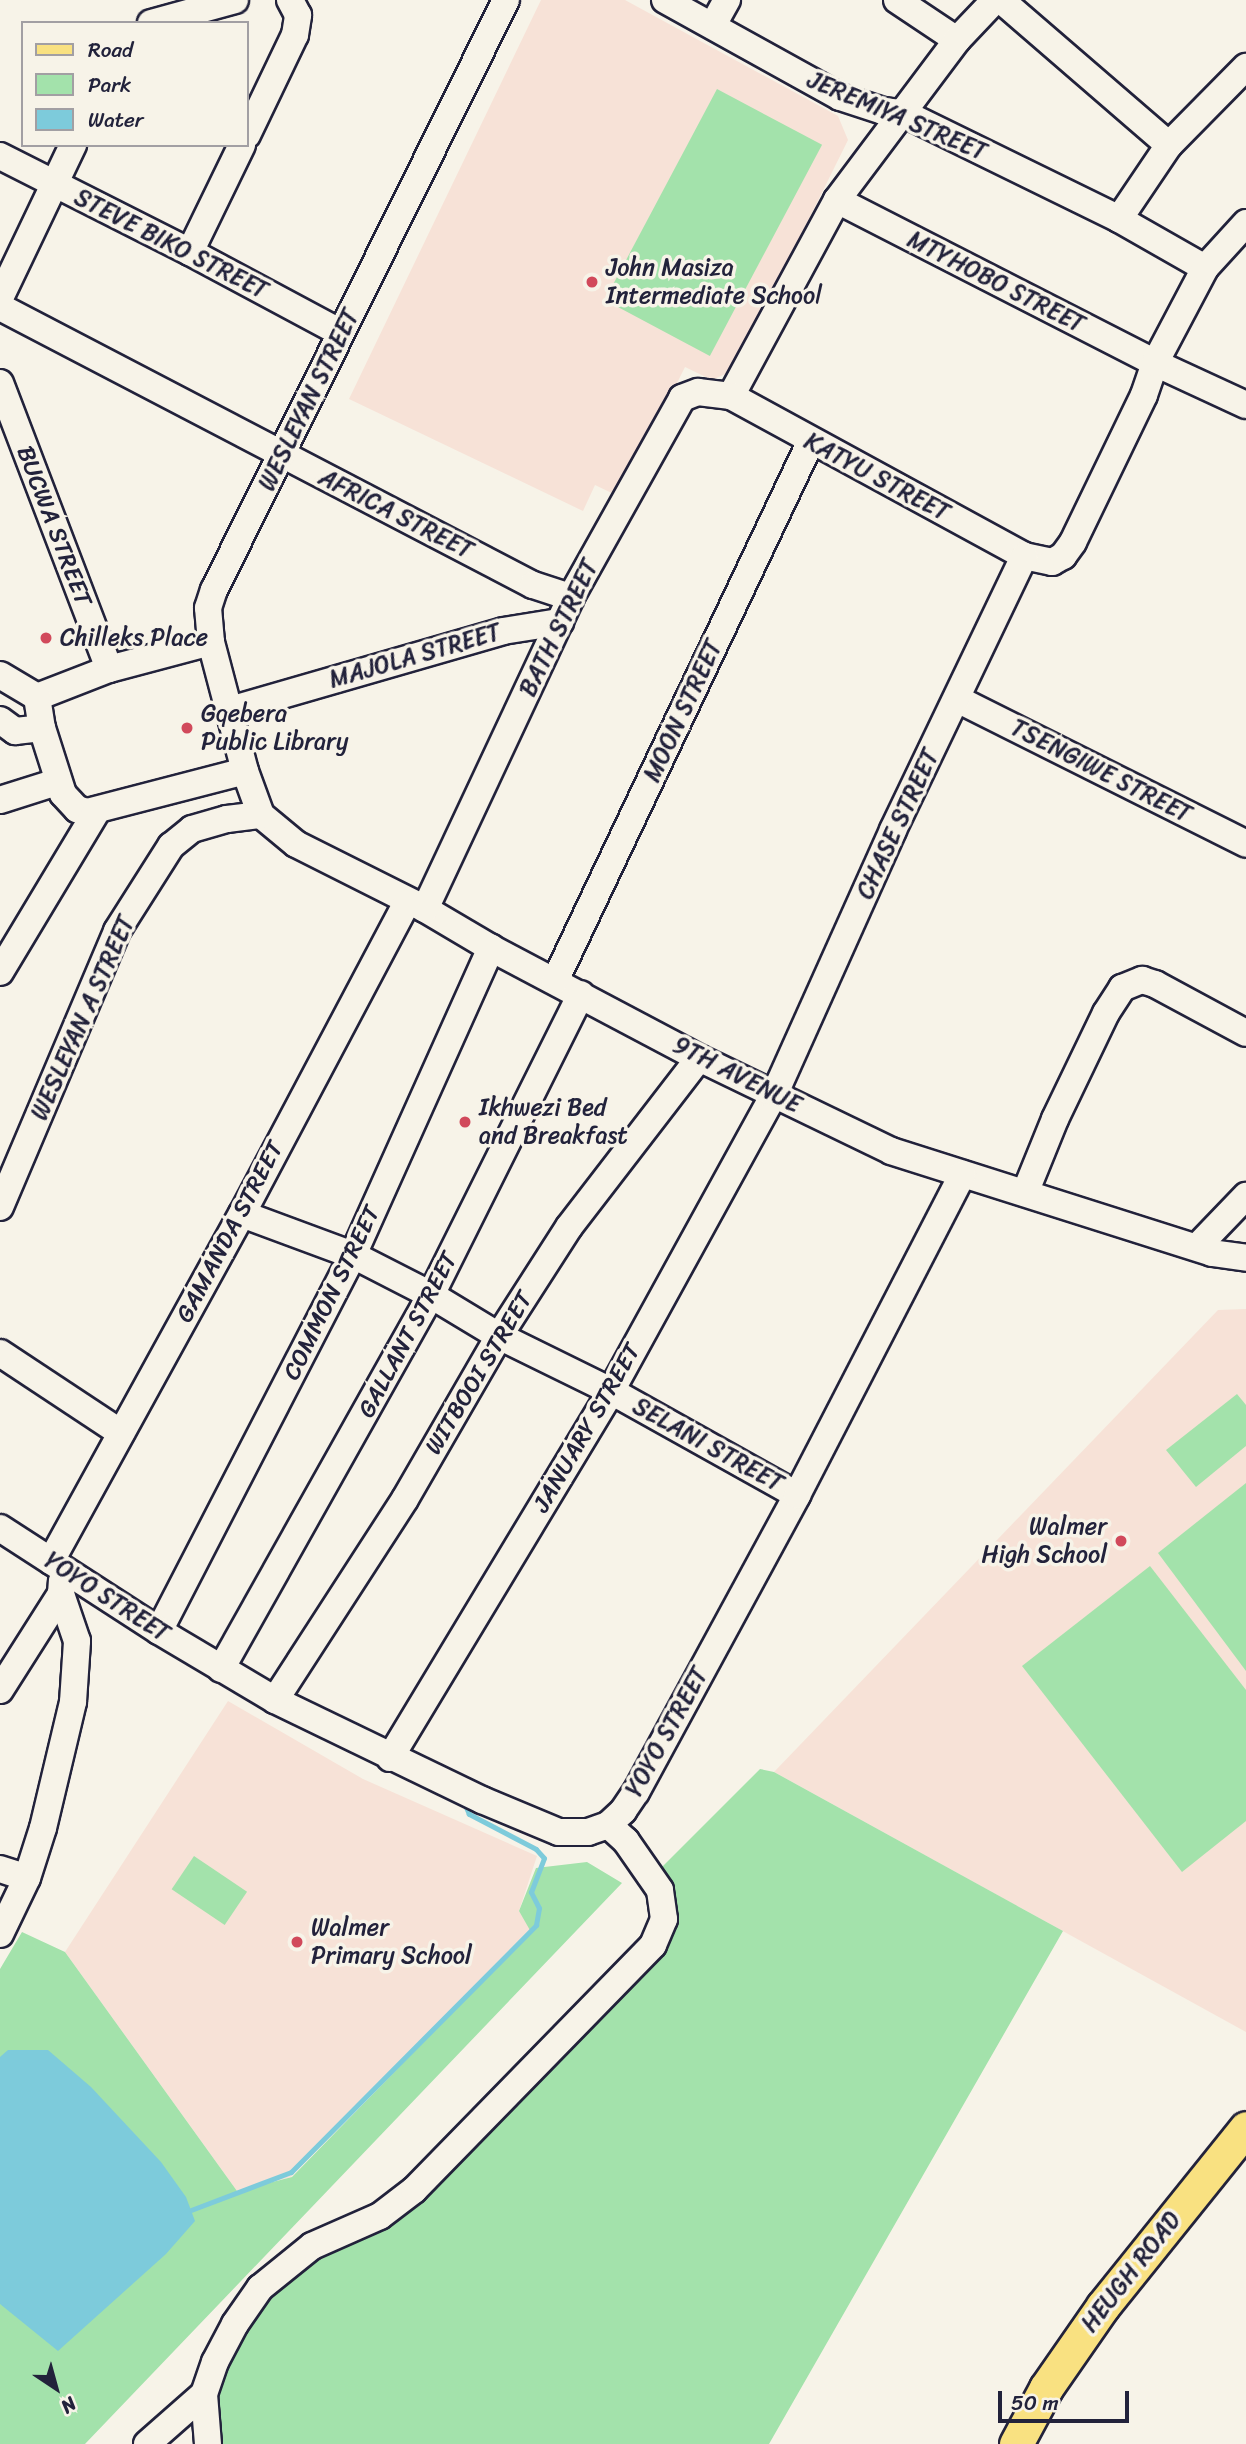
<!DOCTYPE html>
<style>
body{margin:0}
#map{position:relative;width:1246px;height:2444px;overflow:hidden;background:#f7f3e8;font-family:Sriracha,sans-serif}
div>[style]{position:absolute}
.built>*{inset:0;background:#f7e2d7}
.green>*{inset:0;background:#a3e2ab;transform-origin:0 0}
.water>*{inset:0;background:#7dcbdb}
.stream>*{height:5px;margin:-2.5px;padding:0 2.5px;transform-origin:2.5px;border-radius:2.5px;background:#7dcbdb}
.roads{filter:drop-shadow(2px 0 #22223b) drop-shadow(-2px 0 #22223b) drop-shadow(0 2px #22223b) drop-shadow(0 -2px #22223b)}
.minor>*{height:26px;margin:-13px;padding:0 13px;transform-origin:13px;border-radius:13px;background:#f7f3e8}
.major>*{height:33px;margin:-16.5px;padding:0 16.5px;transform-origin:16.5px;border-radius:16.5px;background:#f9e181}
.dots>*{width:19px;height:19px;translate:-50% -50%;box-sizing:border-box;border:4px solid #f7f3e8;border-radius:50%}
span{translate:-50% -50%;white-space:nowrap;text-align:center;line-height:1.15;-webkit-text-stroke:7px #f7f3e8;paint-order:stroke}
.street-label{font-size:24px;color:#22223b}
.poi-label{font-size:24px;color:#22223b}
.left{translate:0 -50%;text-align:left}
.right{translate:-100% -50%;text-align:right}
.legend{position:absolute;left:21px;top:21px;width:228px;height:126px;box-sizing:border-box;background:#f7f3e8;border:2px solid #a29fa3;margin:0;padding:9px 12px;list-style:none;font-size:21px;color:#22223b}
.legend li{display:flex;align-items:center;gap:14px;height:35px}
.legend b{width:35px;border:2px solid #a29fa3}
.north{position:absolute;left:21px;top:2353px;width:70px;height:70px;-webkit-text-stroke:5px #f7f3e8;paint-order:stroke;rotate:144deg;font-size:19px;font-weight:700;line-height:28px;text-align:center;color:#22223b}
.north::after{content:'';display:block;margin:auto;width:24px;height:32px;background:#22223b;clip-path:polygon(50% 0,100% 100%,50% 72%,0 100%)}
.scale{position:absolute;left:998px;top:2391px;width:131px;height:32px;box-sizing:border-box;border:4px solid #22223b;border-top:0;padding-left:9px;font-size:21px;line-height:24px;white-space:nowrap;color:#22223b;-webkit-text-stroke:5px #f7f3e8;paint-order:stroke}
</style>
<div id="map">
<div class="built">
<div style="clip-path:polygon(541px 0,625px 0,838px 116px,848px 140px,734px 370px,712px 380px,685px 367px,620px 497px,595px 485px,583px 511px,349px 399px)"></div>
<div style="clip-path:polygon(1246px 1309px,1246px 2032px,774px 1772px,1218px 1310px)"></div>
<div style="clip-path:polygon(228px 1701px,363px 1779px,537px 1856px,519px 1911px,532px 1931px,291px 2177px,237px 2191px,65px 1952px)"></div>
</div>
<div class="green">
<div style="left:717px;top:89px;width:119px;height:239px;rotate:28deg"></div>
<div style="clip-path:polygon(1237px 1394px,1246px 1405px,1246px 1446px,1196px 1487px,1166px 1450px)"></div>
<div style="clip-path:polygon(1246px 1483px,1246px 1671px,1158px 1553px)"></div>
<div style="clip-path:polygon(1150px 1566px,1246px 1690px,1246px 1821px,1182px 1872px,1022px 1666px)"></div>
<div style="clip-path:polygon(760px 1769px,774px 1772px,1063px 1931px,769px 2444px,218px 2444px,209px 2414px,220px 2376px,248px 2325px,276px 2292px,306px 2265px,403px 2218px,626px 1993px,670px 1941px,673px 1906px,662px 1867px)"></div>
<div style="left:194px;top:1856px;width:64px;height:40px;rotate:34deg"></div>
<div style="clip-path:polygon(587px 1862px,622px 1883px,85px 2444px,0 2444px,0 1969px,22px 1932px,65px 1952px,237px 2191px,292px 2177px,531px 1932px,519px 1911px,536px 1868px)"></div>
</div>
<div class="water">
<div style="clip-path:polygon(8px 2050px,48px 2050px,91px 2087px,161px 2162px,186px 2197px,195px 2221px,166px 2254px,58px 2351px,0 2304px,0 2057px)"></div>
</div>
<div class="stream">
<div style="left:191px;top:2210px;width:107px;rotate:-20.8deg"></div>
<div style="left:291px;top:2172px;width:348px;rotate:-45.2deg"></div>
<div style="left:536px;top:1925px;width:17px;rotate:-80deg"></div>
<div style="left:539px;top:1908px;width:18px;rotate:-117deg"></div>
<div style="left:531px;top:1892px;width:36px;rotate:-69deg"></div>
<div style="left:544px;top:1858px;width:12px;rotate:-132deg"></div>
<div style="left:536px;top:1849px;width:76px;rotate:-152.4deg"></div>
<div style="left:469px;top:1814px;width:12px;rotate:-114deg"></div>
</div>
<div class="roads">
<div class="minor">
<div style="left:665px;top:0;width:200px;rotate:29deg"></div>
<div style="left:840px;top:97px;width:45px;rotate:18deg"></div>
<div style="left:883px;top:111px;width:20px;rotate:6deg"></div>
<div style="left:903px;top:113px;width:241px;rotate:26.1deg"></div>
<div style="left:1119px;top:219px;width:99px;rotate:29.7deg"></div>
<div style="left:897px;top:0;width:72px;rotate:33.7deg"></div>
<div style="left:1001px;top:0;width:222px;rotate:40.8deg"></div>
<div style="left:151px;top:23px;width:87px;rotate:-15.3deg"></div>
<div style="left:713px;top:25px;width:29px;rotate:-61deg"></div>
<div style="left:247px;top:135px;width:111px;rotate:-64.4deg"></div>
<div style="left:295px;top:35px;width:20px;rotate:-81deg"></div>
<div style="left:298px;top:15px;width:17px;rotate:-118deg"></div>
<div style="left:0;top:156px;width:213px;rotate:26.8deg"></div>
<div style="left:190px;top:252px;width:171px;rotate:28.2deg"></div>
<div style="left:837px;top:200px;width:357px;rotate:27.1deg"></div>
<div style="left:1155px;top:363px;width:100px;rotate:24.8deg"></div>
<div style="left:1119px;top:219px;width:89px;rotate:-56deg"></div>
<div style="left:1169px;top:145px;width:110px;rotate:-45.4deg"></div>
<div style="left:190px;top:252px;width:119px;rotate:-64.1deg"></div>
<div style="left:0;top:298px;width:170px;rotate:-64.5deg"></div>
<div style="left:0;top:307px;width:601px;rotate:27.55deg"></div>
<div style="left:533px;top:585px;width:40px;rotate:18deg"></div>
<div style="left:0;top:383px;width:306px;rotate:69.1deg"></div>
<div style="left:731px;top:396px;width:223px;rotate:-61.6deg"></div>
<div style="left:837px;top:200px;width:200px;rotate:-53.1deg"></div>
<div style="left:957px;top:40px;width:55px;rotate:-46.5deg"></div>
<div style="left:211px;top:642px;width:106px;rotate:165.2deg"></div>
<div style="left:109px;top:669px;width:77px;rotate:158.7deg"></div>
<div style="left:37px;top:697px;width:31px;rotate:81deg"></div>
<div style="left:42px;top:728px;width:69px;rotate:72.3deg"></div>
<div style="left:63px;top:794px;width:21px;rotate:47deg"></div>
<div style="left:77px;top:809px;width:10px;rotate:17deg"></div>
<div style="left:87px;top:812px;width:163px;rotate:-14.5deg"></div>
<div style="left:0;top:675px;width:43px;rotate:30.7deg"></div>
<div style="left:957px;top:699px;width:323px;rotate:26.6deg"></div>
<div style="left:230px;top:710px;width:284px;rotate:-16.1deg"></div>
<div style="left:503px;top:631px;width:58px;rotate:-9deg"></div>
<div style="left:0;top:720px;width:19px;rotate:36deg"></div>
<div style="left:15px;top:731px;width:27px;rotate:-6deg"></div>
<div style="left:0;top:800px;width:60px;rotate:-17.5deg"></div>
<div style="left:261px;top:815px;width:45px;rotate:39.6deg"></div>
<div style="left:296px;top:844px;width:144px;rotate:26.7deg"></div>
<div style="left:425px;top:909px;width:77px;rotate:30.6deg"></div>
<div style="left:491px;top:948px;width:235px;rotate:27.9deg"></div>
<div style="left:699px;top:1058px;width:213px;rotate:25.8deg"></div>
<div style="left:891px;top:1151px;width:337px;rotate:17.6deg"></div>
<div style="left:1212px;top:1253px;width:34px;rotate:8deg"></div>
<div style="left:261px;top:815px;width:47px;rotate:-110deg"></div>
<div style="left:245px;top:771px;width:133px;rotate:-104.8deg"></div>
<div style="left:211px;top:642px;width:34px;rotate:-95deg"></div>
<div style="left:208px;top:608px;width:19px;rotate:-72deg"></div>
<div style="left:214px;top:590px;width:658px;rotate:-63.67deg"></div>
<div style="left:425px;top:909px;width:344px;rotate:-64.9deg"></div>
<div style="left:571px;top:597px;width:228px;rotate:-60.8deg"></div>
<div style="left:682px;top:398px;width:17px;rotate:-21deg"></div>
<div style="left:698px;top:392px;width:33px;rotate:7deg"></div>
<div style="left:731px;top:396px;width:334px;rotate:28.6deg"></div>
<div style="left:1024px;top:556px;width:29px;rotate:12deg"></div>
<div style="left:1052px;top:562px;width:13px;rotate:-29deg"></div>
<div style="left:1063px;top:556px;width:17px;rotate:-54deg"></div>
<div style="left:1073px;top:542px;width:163px;rotate:-64.2deg"></div>
<div style="left:1144px;top:395px;width:34px;rotate:-71deg"></div>
<div style="left:1155px;top:363px;width:107px;rotate:-62.2deg"></div>
<div style="left:1205px;top:268px;width:61px;rotate:-47.7deg"></div>
<div style="left:0;top:972px;width:187px;rotate:-59deg"></div>
<div style="left:555px;top:981px;width:598px;rotate:-64.64deg"></div>
<div style="left:1025px;top:1193px;width:80px;rotate:-67.9deg"></div>
<div style="left:1055px;top:1119px;width:118px;rotate:-64.3deg"></div>
<div style="left:1106px;top:1013px;width:30px;rotate:-57deg"></div>
<div style="left:1122px;top:988px;width:22px;rotate:-22deg"></div>
<div style="left:1142px;top:980px;width:14px;rotate:17deg"></div>
<div style="left:1155px;top:984px;width:103px;rotate:28.3deg"></div>
<div style="left:0;top:1207px;width:300px;rotate:-67deg"></div>
<div style="left:117px;top:931px;width:101px;rotate:-57.6deg"></div>
<div style="left:171px;top:846px;width:27px;rotate:-39deg"></div>
<div style="left:192px;top:829px;width:36px;rotate:-16deg"></div>
<div style="left:227px;top:819px;width:34px;rotate:-7deg"></div>
<div style="left:242px;top:1214px;width:118px;rotate:20.3deg"></div>
<div style="left:353px;top:1255px;width:88px;rotate:27.1deg"></div>
<div style="left:431px;top:1295px;width:79px;rotate:31.1deg"></div>
<div style="left:499px;top:1336px;width:125px;rotate:26.2deg"></div>
<div style="left:611px;top:1391px;width:213px;rotate:29.2deg"></div>
<div style="left:1197px;top:1247px;width:71px;rotate:-46.1deg"></div>
<div style="left:0;top:1353px;width:145px;rotate:33.5deg"></div>
<div style="left:0;top:1528px;width:189px;rotate:32.9deg"></div>
<div style="left:159px;top:1631px;width:135px;rotate:30.7deg"></div>
<div style="left:275px;top:1700px;width:230px;rotate:25.8deg"></div>
<div style="left:482px;top:1800px;width:83px;rotate:22.6deg"></div>
<div style="left:559px;top:1832px;width:29px"></div>
<div style="left:588px;top:1832px;width:21px;rotate:-19deg"></div>
<div style="left:608px;top:1825px;width:21px;rotate:-43deg"></div>
<div style="left:623px;top:1811px;width:23px;rotate:-56deg"></div>
<div style="left:636px;top:1792px;width:338px;rotate:-61.5deg"></div>
<div style="left:797px;top:1495px;width:361px;rotate:-62.7deg"></div>
<div style="left:51px;top:1561px;width:396px;rotate:-61.2deg"></div>
<div style="left:242px;top:1214px;width:352px;rotate:-62.1deg"></div>
<div style="left:159px;top:1631px;width:423px;rotate:-62.7deg"></div>
<div style="left:353px;top:1255px;width:337px;rotate:-65.8deg"></div>
<div style="left:221px;top:1669px;width:429px;rotate:-60.7deg"></div>
<div style="left:431px;top:1295px;width:336px;rotate:-63.5deg"></div>
<div style="left:0;top:1690px;width:114px;rotate:-57.6deg"></div>
<div style="left:61px;top:1594px;width:13px;rotate:-86deg"></div>
<div style="left:275px;top:1700px;width:239px;rotate:-57.1deg"></div>
<div style="left:405px;top:1499px;width:188px;rotate:-60deg"></div>
<div style="left:499px;top:1336px;width:130px;rotate:-57.3deg"></div>
<div style="left:569px;top:1227px;width:213px;rotate:-52.4deg"></div>
<div style="left:390px;top:1758px;width:428px;rotate:-58.9deg"></div>
<div style="left:611px;top:1391px;width:340px;rotate:-61.2deg"></div>
<div style="left:775px;top:1093px;width:288px;rotate:-65.8deg"></div>
<div style="left:893px;top:830px;width:304px;rotate:-64.4deg"></div>
<div style="left:0;top:1869px;width:28px;rotate:18deg"></div>
<div style="left:0;top:1934px;width:62px;rotate:-64.3deg"></div>
<div style="left:27px;top:1878px;width:52px;rotate:-72.3deg"></div>
<div style="left:43px;top:1828px;width:130px;rotate:-76.6deg"></div>
<div style="left:73px;top:1702px;width:61px;rotate:-86.2deg"></div>
<div style="left:77px;top:1641px;width:50px;rotate:-108.8deg"></div>
<div style="left:147px;top:2444px;width:76px;rotate:-41.3deg"></div>
<div style="left:208px;top:2444px;width:50px;rotate:-94.6deg"></div>
<div style="left:204px;top:2394px;width:34px;rotate:-71deg"></div>
<div style="left:215px;top:2362px;width:43px;rotate:-62.2deg"></div>
<div style="left:235px;top:2324px;width:44px;rotate:-55.2deg"></div>
<div style="left:260px;top:2288px;width:67px;rotate:-38.9deg"></div>
<div style="left:312px;top:2246px;width:74px;rotate:-23.8deg"></div>
<div style="left:380px;top:2216px;width:43px;rotate:-37.4deg"></div>
<div style="left:414px;top:2190px;width:342px;rotate:-45.7deg"></div>
<div style="left:653px;top:1945px;width:28px;rotate:-67deg"></div>
<div style="left:664px;top:1919px;width:29px;rotate:-98deg"></div>
<div style="left:660px;top:1890px;width:60px;rotate:-124.8deg"></div>
<div style="left:626px;top:1841px;width:24px;rotate:-138deg"></div>
</div>
<div class="major">
<div style="left:1016px;top:2444px;width:64px;rotate:-61.8deg"></div>
<div style="left:1046px;top:2388px;width:100px;rotate:-55.2deg"></div>
<div style="left:1103px;top:2306px;width:228px;rotate:-51.2deg"></div>
</div>
</div>
<div class="dots">
<div style="left:592px;top:282px;background:#d1495b"></div>
<div style="left:46px;top:638px;background:#d1495b"></div>
<div style="left:187px;top:728px;background:#d1495b"></div>
<div style="left:465px;top:1122px;background:#d1495b"></div>
<div style="left:1121px;top:1541px;background:#d1495b"></div>
<div style="left:297px;top:1942px;background:#d1495b"></div>
</div>
<div class="street-label">
<span style="left:897px;top:116px;rotate:23deg">JEREMIYA STREET</span>
<span style="left:171px;top:244px;rotate:27deg">STEVE BIKO STREET</span>
<span style="left:996px;top:282px;rotate:27deg">MTYHOBO STREET</span>
<span style="left:309px;top:400px;rotate:-64deg">WESLEYAN STREET</span>
<span style="left:877px;top:477px;rotate:28deg">KATYU STREET</span>
<span style="left:396px;top:514px;rotate:27deg">AFRICA STREET</span>
<span style="left:54px;top:526px;rotate:69deg">BUCWA STREET</span>
<span style="left:559px;top:628px;rotate:-64deg">BATH STREET</span>
<span style="left:415px;top:656px;rotate:-16deg">MAJOLA STREET</span>
<span style="left:683px;top:711px;rotate:-65deg">MOON STREET</span>
<span style="left:1101px;top:771px;rotate:27deg">TSENGIWE STREET</span>
<span style="left:898px;top:824px;rotate:-65deg">CHASE STREET</span>
<span style="left:83px;top:1018px;rotate:-66deg">WESLEYAN A STREET</span>
<span style="left:737px;top:1075px;rotate:27deg">9TH AVENUE</span>
<span style="left:230px;top:1232px;rotate:-62deg">GAMANDA STREET</span>
<span style="left:332px;top:1293px;rotate:-64deg">COMMON STREET</span>
<span style="left:408px;top:1335px;rotate:-62deg">GALLANT STREET</span>
<span style="left:479px;top:1373px;rotate:-59deg">WITBOOI STREET</span>
<span style="left:587px;top:1428px;rotate:-60deg">JANUARY STREET</span>
<span style="left:708px;top:1445px;rotate:29deg">SELANI STREET</span>
<span style="left:107px;top:1597px;rotate:33deg">YOYO STREET</span>
<span style="left:667px;top:1732px;rotate:-61deg">YOYO STREET</span>
<span style="left:1131px;top:2272px;rotate:-52deg">HEUGH ROAD</span>
</div>
<div class="poi-label">
<span class="left" style="left:606px;top:282px">John Masiza<br>Intermediate School</span>
<span class="left" style="left:60px;top:638px">Chilleks Place</span>
<span class="left" style="left:201px;top:728px">Gqebera<br>Public Library</span>
<span class="left" style="left:479px;top:1122px">Ikhwezi Bed<br>and Breakfast</span>
<span class="right" style="left:1107px;top:1541px">Walmer<br>High School</span>
<span class="left" style="left:311px;top:1942px">Walmer<br>Primary School</span>
</div>
<ul class="legend">
<li><b style="height:9px;background:#f9e181"></b>Road</li>
<li><b style="height:19px;background:#a3e2ab"></b>Park</li>
<li><b style="height:19px;background:#7dcbdb"></b>Water</li>
</ul>
<div class="north">N</div>
<div class="scale">50 m</div>
</div>
